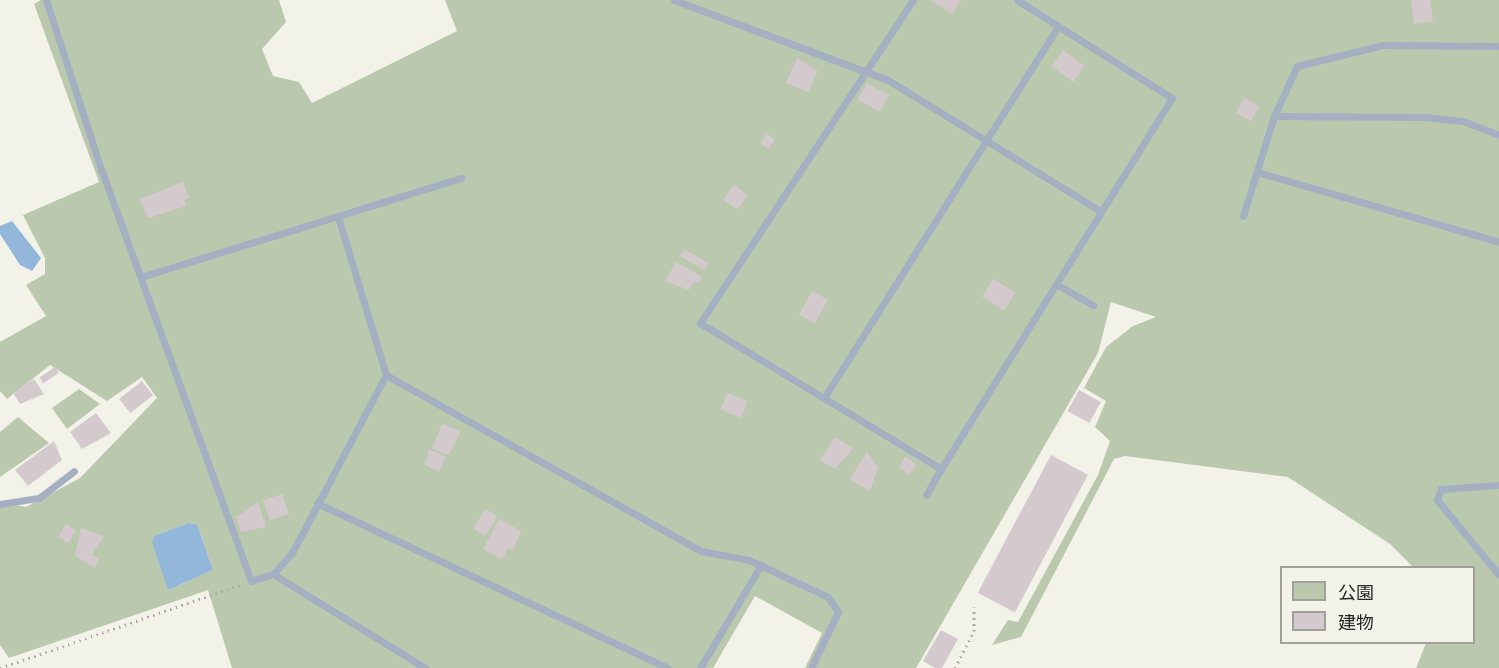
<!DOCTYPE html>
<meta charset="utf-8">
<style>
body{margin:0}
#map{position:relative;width:1499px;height:668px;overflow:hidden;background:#f3f2e9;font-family:Signika,"Noto Sans JP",sans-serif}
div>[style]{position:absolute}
.green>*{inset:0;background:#bac8ae}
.water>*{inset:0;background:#92b7da}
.building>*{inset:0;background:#d4cace;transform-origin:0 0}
.path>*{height:3px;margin-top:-1.5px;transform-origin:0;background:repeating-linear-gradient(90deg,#ababa4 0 1.5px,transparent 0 6px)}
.service>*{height:7px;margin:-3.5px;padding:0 3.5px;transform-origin:3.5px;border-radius:3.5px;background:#a4afc1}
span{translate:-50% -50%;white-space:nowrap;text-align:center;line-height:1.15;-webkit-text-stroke:4.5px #f3f2e9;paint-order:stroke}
.legend{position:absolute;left:1280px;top:566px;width:195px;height:78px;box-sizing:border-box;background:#f3f2e9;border:2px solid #a1a19a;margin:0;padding:8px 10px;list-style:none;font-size:18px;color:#272724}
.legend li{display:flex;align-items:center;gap:12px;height:30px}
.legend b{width:30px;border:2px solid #a1a19a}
</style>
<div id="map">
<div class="green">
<div style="clip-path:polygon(evenodd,41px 0,279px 0,286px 22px,262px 49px,273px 76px,299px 82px,312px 103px,457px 31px,445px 0,1499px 0,1499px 668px,1416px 668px,1426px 643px,1474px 642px,1474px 568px,1413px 567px,1390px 544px,1288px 477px,1125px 456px,1114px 459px,1021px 637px,992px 645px,1008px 620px,1018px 622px,1098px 475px,1110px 441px,1095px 427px,1106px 401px,1084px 388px,1106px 347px,1133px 326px,1156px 317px,1111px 302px,1098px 353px,916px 668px,805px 668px,822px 633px,755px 596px,713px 668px,232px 668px,208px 590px,9px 658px,0 645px,0 502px,26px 507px,80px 478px,157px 398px,142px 377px,107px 401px,50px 365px,7px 399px,0 391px,0 342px,46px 316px,26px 285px,45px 274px,45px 258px,23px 215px,99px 182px,34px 4px,41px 0,188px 523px,197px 524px,213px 570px,168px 590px,154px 536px,188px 523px)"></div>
<div style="clip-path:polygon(79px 389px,100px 404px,67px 429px,52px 408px)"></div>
<div style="clip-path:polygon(18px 417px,49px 443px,0 477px,0 432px)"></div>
</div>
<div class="water">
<div style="clip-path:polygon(12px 221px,41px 258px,32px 271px,20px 265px,0 234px,0 226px)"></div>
<div style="clip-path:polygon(188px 523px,197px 524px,213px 570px,168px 590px,152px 542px,154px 536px)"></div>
</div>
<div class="building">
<div style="clip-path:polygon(930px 0,961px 0,952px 14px)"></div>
<div style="clip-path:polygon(1411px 0,1430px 0,1433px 21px,1414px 24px)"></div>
<div style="left:1063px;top:50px;width:27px;height:20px;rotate:36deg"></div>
<div style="clip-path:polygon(797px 58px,818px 71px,808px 92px,786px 83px)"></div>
<div style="left:867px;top:83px;width:25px;height:19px;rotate:29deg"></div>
<div style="left:1244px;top:98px;width:17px;height:17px;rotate:28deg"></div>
<div style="left:767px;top:134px;width:10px;height:11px;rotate:37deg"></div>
<div style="clip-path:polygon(183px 182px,189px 198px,184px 200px,186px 206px,148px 218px,140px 199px)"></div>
<div style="left:734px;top:185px;width:17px;height:18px;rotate:36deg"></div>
<div style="left:684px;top:249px;width:28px;height:8px;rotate:30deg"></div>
<div style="clip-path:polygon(676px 262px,702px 277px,698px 283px,694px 281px,689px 290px,665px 281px)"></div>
<div style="left:993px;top:279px;width:26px;height:21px;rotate:31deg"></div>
<div style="left:812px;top:291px;width:18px;height:27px;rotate:29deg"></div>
<div style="left:55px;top:367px;width:7px;height:19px;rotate:56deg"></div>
<div style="clip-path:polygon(34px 379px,44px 394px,20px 404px,13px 393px)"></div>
<div style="left:142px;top:381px;width:18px;height:29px;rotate:52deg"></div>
<div style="left:1079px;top:390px;width:25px;height:24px;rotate:29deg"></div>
<div style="left:727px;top:393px;width:22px;height:18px;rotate:21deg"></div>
<div style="clip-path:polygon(96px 413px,111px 433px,82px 449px,70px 432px)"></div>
<div style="clip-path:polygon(442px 424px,461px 431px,449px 455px,432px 449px)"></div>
<div style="clip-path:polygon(835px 437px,853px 449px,835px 469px,820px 460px)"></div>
<div style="clip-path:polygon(54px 441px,62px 460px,28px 486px,15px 470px)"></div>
<div style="clip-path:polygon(429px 449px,446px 457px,439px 472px,425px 465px)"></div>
<div style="clip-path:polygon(867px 452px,878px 467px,870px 491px,850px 479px)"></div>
<div style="left:1051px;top:455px;width:42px;height:156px;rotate:28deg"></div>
<div style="left:905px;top:457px;width:13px;height:12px;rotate:32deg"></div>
<div style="left:282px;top:494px;width:21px;height:20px;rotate:71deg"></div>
<div style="clip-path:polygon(258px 502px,266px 527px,241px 532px,236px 517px)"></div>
<div style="left:485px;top:509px;width:14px;height:23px;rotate:30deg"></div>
<div style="clip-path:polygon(499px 519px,521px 531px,513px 550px,508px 548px,502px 559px,483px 549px)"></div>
<div style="left:66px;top:524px;width:12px;height:15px;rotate:31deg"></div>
<div style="clip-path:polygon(81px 528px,104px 536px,92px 555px,99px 558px,95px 568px,75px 556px)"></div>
<div style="clip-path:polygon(941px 630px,958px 639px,942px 668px,935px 668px,923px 661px)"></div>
</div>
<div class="path">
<div style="left:0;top:668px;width:257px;rotate:-19.1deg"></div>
<div style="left:955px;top:668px;width:42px;rotate:-62.8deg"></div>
<div style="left:974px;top:631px;width:24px;rotate:-90deg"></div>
</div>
<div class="service">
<div style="left:46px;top:0;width:178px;rotate:72deg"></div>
<div style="left:101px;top:169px;width:438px;rotate:70deg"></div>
<div style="left:251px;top:581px;width:23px;rotate:-18deg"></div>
<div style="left:273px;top:574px;width:28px;rotate:-48deg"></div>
<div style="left:292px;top:553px;width:201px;rotate:-62.2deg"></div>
<div style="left:674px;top:0;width:228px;rotate:20.5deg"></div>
<div style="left:888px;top:80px;width:249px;rotate:31.7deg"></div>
<div style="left:913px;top:0;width:387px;rotate:123.4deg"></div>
<div style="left:700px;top:323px;width:282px;rotate:31.2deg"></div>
<div style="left:941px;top:469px;width:437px;rotate:-58.1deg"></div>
<div style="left:1172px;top:98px;width:183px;rotate:-147.7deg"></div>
<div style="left:1274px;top:116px;width:150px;rotate:0.4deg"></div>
<div style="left:1424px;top:117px;width:39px;rotate:6deg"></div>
<div style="left:1463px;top:121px;width:39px;rotate:21deg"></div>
<div style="left:1257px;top:172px;width:252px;rotate:16.1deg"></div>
<div style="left:1243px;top:216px;width:105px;rotate:-72.8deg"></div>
<div style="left:1274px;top:116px;width:55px;rotate:-65.3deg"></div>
<div style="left:1297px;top:66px;width:89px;rotate:-13.7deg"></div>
<div style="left:1383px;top:45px;width:116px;rotate:0.5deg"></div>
<div style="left:338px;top:217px;width:165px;rotate:73.1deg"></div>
<div style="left:386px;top:375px;width:361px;rotate:29.2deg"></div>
<div style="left:701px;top:551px;width:49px;rotate:10.6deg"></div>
<div style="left:749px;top:560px;width:87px;rotate:25.1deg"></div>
<div style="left:828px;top:597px;width:18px;rotate:56deg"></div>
<div style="left:838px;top:612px;width:62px;rotate:115.7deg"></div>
<div style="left:144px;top:276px;width:332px;rotate:-17.2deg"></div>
<div style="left:1056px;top:284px;width:43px;rotate:29.6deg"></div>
<div style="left:824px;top:398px;width:439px;rotate:-57.8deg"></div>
<div style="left:1499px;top:485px;width:58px;rotate:176.1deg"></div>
<div style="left:1441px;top:489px;width:12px;rotate:110deg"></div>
<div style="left:1437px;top:500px;width:97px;rotate:50.4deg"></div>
<div style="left:926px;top:495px;width:30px;rotate:-60deg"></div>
<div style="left:317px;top:503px;width:387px;rotate:25.2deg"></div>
<div style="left:0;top:504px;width:39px;rotate:-9deg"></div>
<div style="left:39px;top:498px;width:44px;rotate:-37.6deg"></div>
<div style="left:273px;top:574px;width:179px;rotate:31.7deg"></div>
<div style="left:700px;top:668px;width:120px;rotate:-59.4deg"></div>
</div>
<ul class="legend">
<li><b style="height:16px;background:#bac8ae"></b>公園</li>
<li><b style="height:16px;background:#d4cace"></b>建物</li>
</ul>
</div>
